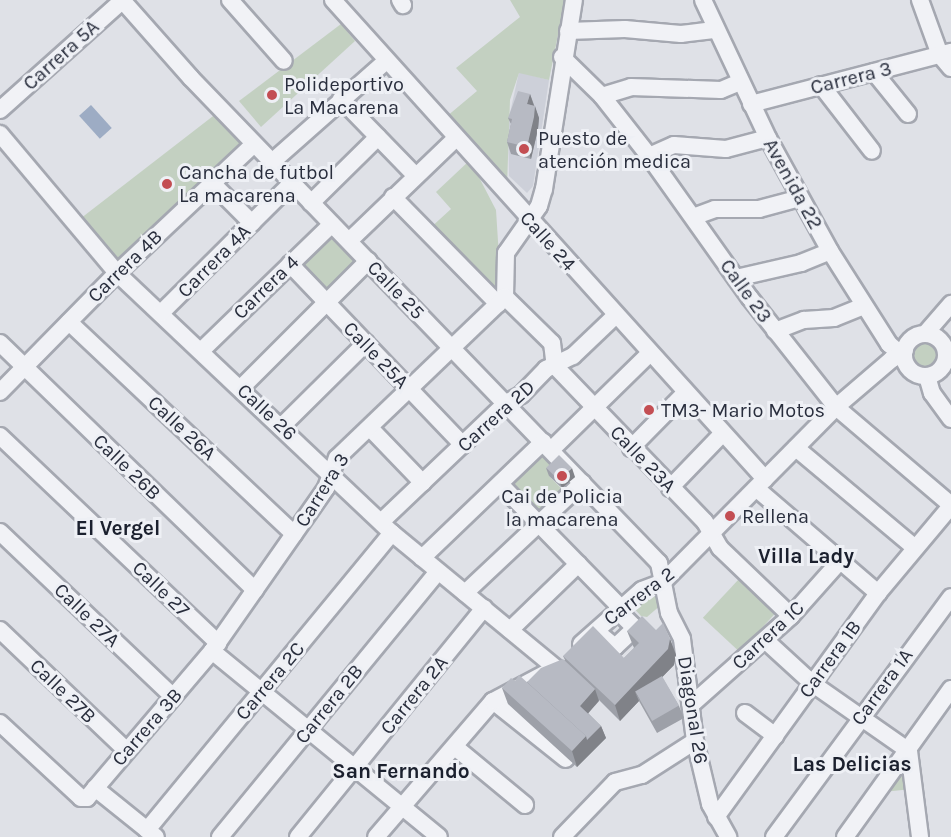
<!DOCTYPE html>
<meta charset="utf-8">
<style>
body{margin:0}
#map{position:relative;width:951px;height:837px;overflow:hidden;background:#dfe1e7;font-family:Karla,sans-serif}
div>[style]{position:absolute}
.built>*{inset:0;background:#cdd0d9}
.green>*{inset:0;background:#c3d0c1;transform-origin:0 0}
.round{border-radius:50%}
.water>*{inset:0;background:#9dacc4;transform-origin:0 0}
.roads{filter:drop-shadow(2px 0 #a5a8b1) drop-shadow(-2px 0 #a5a8b1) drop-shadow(0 2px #a5a8b1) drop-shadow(0 -2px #a5a8b1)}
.minor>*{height:16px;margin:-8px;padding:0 8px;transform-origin:8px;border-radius:8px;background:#f1f2f6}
.minor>.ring{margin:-8px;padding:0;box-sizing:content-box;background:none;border:16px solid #f1f2f6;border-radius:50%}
.wall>*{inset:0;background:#9da0a8}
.shaded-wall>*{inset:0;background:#808288}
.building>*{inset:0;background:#b7bac3;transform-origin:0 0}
.dots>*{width:16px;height:16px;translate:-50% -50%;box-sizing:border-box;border:3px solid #eef0f5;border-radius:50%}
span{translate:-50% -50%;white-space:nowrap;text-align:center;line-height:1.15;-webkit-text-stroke:6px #eef0f5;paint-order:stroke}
.street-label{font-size:20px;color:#292e3d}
.poi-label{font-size:20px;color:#292e3d}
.left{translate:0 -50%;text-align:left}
.neighbourhood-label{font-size:21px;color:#1b202e;font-weight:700}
</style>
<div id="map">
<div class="built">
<div style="clip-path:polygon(519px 72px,549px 80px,533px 186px,527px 193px,509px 176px,508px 122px)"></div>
</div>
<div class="green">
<div style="clip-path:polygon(510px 0,565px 0,549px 80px,519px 73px,510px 100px,507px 186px,446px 117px,477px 91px,456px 68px,520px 17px)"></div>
<div style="clip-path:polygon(341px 24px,355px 41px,261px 127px,239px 101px)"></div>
<div style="clip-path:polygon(217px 113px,250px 146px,117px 272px,76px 222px)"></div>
<div style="clip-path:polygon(470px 160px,496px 210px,500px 272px,497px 292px,428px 230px,451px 209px,436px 192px)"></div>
<div style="left:332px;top:225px;width:47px;height:54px;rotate:47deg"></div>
<div class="round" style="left:912px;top:342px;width:26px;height:26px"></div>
<div style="clip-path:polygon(536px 437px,562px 463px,549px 476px,562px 489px,528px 526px,487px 488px)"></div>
<div style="left:739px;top:579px;width:50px;height:53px;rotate:43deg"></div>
<div style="clip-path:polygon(660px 588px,662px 604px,647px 617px,641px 616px,630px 604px)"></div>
<div style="clip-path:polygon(907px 756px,912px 789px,883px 792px)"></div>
</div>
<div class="water">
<div style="left:91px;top:105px;width:31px;height:16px;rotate:48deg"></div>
</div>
<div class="roads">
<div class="minor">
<div style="left:122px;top:0;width:104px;rotate:48.5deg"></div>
<div style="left:191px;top:78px;width:674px;rotate:46.02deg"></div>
<div style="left:659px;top:563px;width:51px;rotate:78.7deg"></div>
<div style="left:669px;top:613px;width:29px;rotate:63deg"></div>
<div style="left:682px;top:639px;width:103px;rotate:82.7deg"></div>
<div style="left:695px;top:741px;width:65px;rotate:76.6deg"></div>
<div style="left:710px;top:804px;width:38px;rotate:61deg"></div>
<div style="left:230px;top:0;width:81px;rotate:48.5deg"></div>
<div style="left:333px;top:0;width:645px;rotate:47.95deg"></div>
<div style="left:400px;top:0;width:6px;rotate:59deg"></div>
<div style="left:703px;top:0;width:153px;rotate:64.8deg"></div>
<div style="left:768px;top:138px;width:129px;rotate:61.2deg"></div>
<div style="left:830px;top:251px;width:110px;rotate:57.6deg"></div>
<div style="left:889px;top:344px;width:9px;rotate:41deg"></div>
<div style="left:896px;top:350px;width:9px"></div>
<div style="left:920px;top:0;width:59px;rotate:70deg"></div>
<div style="left:940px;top:55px;width:17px;rotate:50deg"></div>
<div style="left:568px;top:31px;width:57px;rotate:-2deg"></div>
<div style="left:625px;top:29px;width:56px;rotate:5.1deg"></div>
<div style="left:681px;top:34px;width:35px;rotate:-7deg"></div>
<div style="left:562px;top:57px;width:56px;rotate:44.3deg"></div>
<div style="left:602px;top:96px;width:76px;rotate:51.9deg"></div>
<div style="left:649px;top:156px;width:174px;rotate:54.6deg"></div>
<div style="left:750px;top:298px;width:139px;rotate:51.7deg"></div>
<div style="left:836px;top:407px;width:151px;rotate:40.4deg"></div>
<div style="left:874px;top:72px;width:54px;rotate:51deg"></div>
<div style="left:821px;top:85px;width:83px;rotate:52.3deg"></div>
<div style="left:602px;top:96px;width:30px;rotate:-17deg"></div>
<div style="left:631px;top:87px;width:90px;rotate:1.9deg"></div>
<div style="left:721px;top:90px;width:21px;rotate:-23deg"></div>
<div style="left:341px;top:99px;width:107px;rotate:45.8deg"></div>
<div style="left:751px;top:104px;width:207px;rotate:-14.6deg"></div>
<div style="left:0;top:110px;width:165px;rotate:-41.8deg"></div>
<div style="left:0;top:134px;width:182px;rotate:49.9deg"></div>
<div style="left:117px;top:273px;width:378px;rotate:43.4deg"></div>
<div style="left:392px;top:533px;width:212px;rotate:39.5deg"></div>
<div style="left:649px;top:156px;width:27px;rotate:-24deg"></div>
<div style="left:674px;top:145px;width:52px;rotate:4.4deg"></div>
<div style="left:726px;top:149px;width:43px;rotate:-14.7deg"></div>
<div style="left:272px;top:162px;width:152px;rotate:-41.5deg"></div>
<div style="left:213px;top:184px;width:55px;rotate:45deg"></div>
<div style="left:393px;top:197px;width:150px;rotate:45.5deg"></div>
<div style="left:311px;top:203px;width:94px;rotate:-44.6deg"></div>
<div style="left:693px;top:217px;width:23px;rotate:-20deg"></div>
<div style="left:715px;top:209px;width:44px"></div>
<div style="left:759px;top:209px;width:42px;rotate:-15deg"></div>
<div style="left:349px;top:241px;width:149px;rotate:-43.9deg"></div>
<div style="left:290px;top:264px;width:250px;rotate:46.3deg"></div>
<div style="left:736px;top:278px;width:67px;rotate:-13deg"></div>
<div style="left:801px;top:263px;width:31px;rotate:-22deg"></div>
<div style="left:505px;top:297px;width:66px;rotate:44.4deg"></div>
<div style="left:552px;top:343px;width:23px;rotate:83deg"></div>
<div style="left:555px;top:366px;width:216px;rotate:46.1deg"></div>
<div style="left:705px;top:522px;width:30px;rotate:60deg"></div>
<div style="left:720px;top:548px;width:98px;rotate:43.8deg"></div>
<div style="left:505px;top:297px;width:44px;rotate:-88.7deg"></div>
<div style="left:506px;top:253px;width:57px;rotate:-54.9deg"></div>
<div style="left:539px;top:206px;width:18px;rotate:-74deg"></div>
<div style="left:544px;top:189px;width:191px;rotate:-81deg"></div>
<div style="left:161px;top:313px;width:185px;rotate:-44.8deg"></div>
<div style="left:69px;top:322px;width:309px;rotate:43.3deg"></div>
<div style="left:775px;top:331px;width:31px;rotate:-21deg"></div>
<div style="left:804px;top:320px;width:30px;rotate:-4deg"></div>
<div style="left:834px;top:318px;width:32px;rotate:-22deg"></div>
<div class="ring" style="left:904px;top:334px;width:26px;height:26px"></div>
<div style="left:925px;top:334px;width:40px;rotate:-49deg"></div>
<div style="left:0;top:343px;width:355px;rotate:44.1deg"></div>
<div style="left:201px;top:351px;width:182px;rotate:-44.1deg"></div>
<div style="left:927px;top:376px;width:18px;rotate:74deg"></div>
<div style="left:932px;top:393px;width:32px;rotate:54deg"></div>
<div style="left:241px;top:388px;width:180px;rotate:-45deg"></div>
<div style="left:0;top:392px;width:167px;rotate:-45.5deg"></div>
<div style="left:117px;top:273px;width:188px;rotate:-43.3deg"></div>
<div style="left:282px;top:426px;width:118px;rotate:-44.7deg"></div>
<div style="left:370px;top:428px;width:76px;rotate:46.1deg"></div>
<div style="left:0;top:436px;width:301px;rotate:43.5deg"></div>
<div style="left:631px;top:448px;width:78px;rotate:-45.5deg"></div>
<div style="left:796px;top:448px;width:155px;rotate:40deg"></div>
<div style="left:551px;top:450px;width:139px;rotate:-44.4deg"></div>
<div style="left:500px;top:484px;width:172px;rotate:45.7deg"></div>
<div style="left:670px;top:488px;width:76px;rotate:-46.1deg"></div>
<div style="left:757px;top:489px;width:160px;rotate:40.7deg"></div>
<div style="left:381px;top:522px;width:173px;rotate:-43.6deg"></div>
<div style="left:506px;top:403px;width:17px;rotate:-28deg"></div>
<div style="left:521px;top:395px;width:36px;rotate:-46deg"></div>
<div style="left:546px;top:369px;width:30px;rotate:-26deg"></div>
<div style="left:573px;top:356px;width:59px;rotate:-43.6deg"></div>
<div style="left:0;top:532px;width:239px;rotate:43.6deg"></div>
<div style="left:422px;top:558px;width:168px;rotate:-43.8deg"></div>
<div style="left:465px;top:593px;width:161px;rotate:-43.2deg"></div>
<div style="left:0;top:630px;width:175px;rotate:43.6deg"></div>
<div style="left:510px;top:630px;width:95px;rotate:-44.1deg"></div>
<div style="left:598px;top:633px;width:22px;rotate:39deg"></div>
<div style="left:615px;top:647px;width:25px;rotate:-43deg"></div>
<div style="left:633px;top:630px;width:4px;rotate:-90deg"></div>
<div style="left:633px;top:626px;width:23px;rotate:-135deg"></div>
<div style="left:765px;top:640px;width:65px;rotate:42.5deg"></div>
<div style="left:813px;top:684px;width:117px;rotate:34.9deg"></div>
<div style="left:909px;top:751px;width:87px;rotate:82.7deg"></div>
<div style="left:581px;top:644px;width:81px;rotate:-41.5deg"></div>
<div style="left:642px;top:590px;width:22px;rotate:-21deg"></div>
<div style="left:663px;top:582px;width:246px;rotate:-45.3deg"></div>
<div style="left:836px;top:407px;width:74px;rotate:-40.6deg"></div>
<div style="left:892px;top:359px;width:13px;rotate:-27deg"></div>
<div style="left:212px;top:651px;width:293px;rotate:39.3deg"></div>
<div style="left:493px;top:701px;width:93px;rotate:38.5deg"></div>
<div style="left:692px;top:704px;width:132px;rotate:-41.6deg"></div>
<div style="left:791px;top:616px;width:74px;rotate:-48.3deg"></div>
<div style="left:745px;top:713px;width:38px;rotate:37deg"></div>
<div style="left:0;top:723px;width:110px;rotate:42.8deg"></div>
<div style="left:81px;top:798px;width:6px"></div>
<div style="left:87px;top:798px;width:193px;rotate:-49.6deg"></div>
<div style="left:212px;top:651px;width:199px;rotate:-55deg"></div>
<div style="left:326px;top:488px;width:32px;rotate:-70deg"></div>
<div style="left:337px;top:458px;width:233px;rotate:-43.8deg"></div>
<div style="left:455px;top:747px;width:91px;rotate:39.6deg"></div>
<div style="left:95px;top:788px;width:78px;rotate:38.8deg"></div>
<div style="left:716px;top:817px;width:276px;rotate:-54.1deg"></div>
<div style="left:878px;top:593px;width:114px;rotate:-50deg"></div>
<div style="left:147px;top:830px;width:385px;rotate:-50.5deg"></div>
<div style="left:220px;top:837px;width:343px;rotate:-50.6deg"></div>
<div style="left:298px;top:837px;width:295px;rotate:-50.9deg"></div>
<div style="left:376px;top:837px;width:179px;rotate:-49.3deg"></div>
<div style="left:493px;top:701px;width:62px;rotate:-27.8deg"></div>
<div style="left:562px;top:837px;width:76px;rotate:-46.1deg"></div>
<div style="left:615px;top:782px;width:28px;rotate:-15deg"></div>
<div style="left:642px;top:775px;width:63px;rotate:-32.7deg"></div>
<div style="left:774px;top:837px;width:298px;rotate:-53.6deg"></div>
<div style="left:845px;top:837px;width:182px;rotate:-54.4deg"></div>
</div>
</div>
<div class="wall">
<div style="clip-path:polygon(530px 94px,539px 118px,538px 129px,531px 159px,511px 154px,507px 142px,511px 124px,508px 118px)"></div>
<div style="clip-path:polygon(546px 468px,575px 477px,562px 488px,549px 476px)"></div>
<div style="clip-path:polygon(656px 630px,670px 639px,676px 655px,674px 665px,662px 677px,679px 706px,684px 718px,657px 733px,639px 701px,620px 721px,599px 700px,588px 713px,601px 726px,606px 738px,577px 767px,508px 704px,502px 688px,515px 681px,527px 682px,565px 660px,563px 656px,624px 658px,634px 648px,627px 631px)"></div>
</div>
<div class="shaded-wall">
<div style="clip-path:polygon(530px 94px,534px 106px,527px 104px)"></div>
<div style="clip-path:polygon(535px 106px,539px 118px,538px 129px,531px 159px,527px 147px)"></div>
<div style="clip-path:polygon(572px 468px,575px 477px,562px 488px,559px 480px)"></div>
<div style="clip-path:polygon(670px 639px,676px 655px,674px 665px,640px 700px,635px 692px,639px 701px,620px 721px,615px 705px)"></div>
<div style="clip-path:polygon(595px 689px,599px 701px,584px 718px,580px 706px)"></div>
<div style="clip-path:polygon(601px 726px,606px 738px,577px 767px,572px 751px,586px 736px)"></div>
</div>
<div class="building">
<div style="clip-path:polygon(518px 91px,530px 94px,527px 104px,535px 106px,534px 117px,527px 147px,507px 142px,512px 119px,508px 118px)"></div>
<div style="left:559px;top:455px;width:18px;height:18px;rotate:45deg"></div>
<div style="clip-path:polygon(642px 616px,656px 630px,663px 623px,670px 639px,668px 649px,615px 705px,563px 656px,593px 626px,624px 658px,639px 643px,627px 631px)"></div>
<div style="clip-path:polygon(563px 659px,595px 689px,580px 706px,601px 726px,587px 740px,586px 736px,527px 682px,541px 668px)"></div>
<div style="clip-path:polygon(519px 675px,586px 736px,572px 751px,502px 688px,511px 678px,515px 681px)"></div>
<div style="left:662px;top:676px;width:34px;height:31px;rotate:60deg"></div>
</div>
<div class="dots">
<div style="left:272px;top:95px;background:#c34e53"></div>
<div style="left:524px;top:149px;background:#c34e53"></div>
<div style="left:167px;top:184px;background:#c34e53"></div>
<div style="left:649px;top:410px;background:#c34e53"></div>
<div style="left:562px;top:476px;background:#c34e53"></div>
<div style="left:730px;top:516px;background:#c34e53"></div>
</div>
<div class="street-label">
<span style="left:61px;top:55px;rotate:-42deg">Carrera 5A</span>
<span style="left:851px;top:78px;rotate:-14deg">Carrera 3</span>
<span style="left:793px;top:184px;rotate:61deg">Avenida 22</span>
<span style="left:548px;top:241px;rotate:48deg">Calle 24</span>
<span style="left:214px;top:261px;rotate:-45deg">Carrera 4A</span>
<span style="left:125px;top:266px;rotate:-44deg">Carrera 4B</span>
<span style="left:266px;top:287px;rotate:-44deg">Carrera 4</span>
<span style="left:396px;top:290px;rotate:46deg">Calle 25</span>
<span style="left:746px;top:291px;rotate:54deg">Calle 23</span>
<span style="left:376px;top:355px;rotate:46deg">Calle 25A</span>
<span style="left:267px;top:412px;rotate:43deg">Calle 26</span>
<span style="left:496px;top:416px;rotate:-42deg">Carrera 2D</span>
<span style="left:182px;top:428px;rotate:43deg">Calle 26A</span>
<span style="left:643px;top:459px;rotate:46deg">Calle 23A</span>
<span style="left:127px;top:467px;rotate:44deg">Calle 26B</span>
<span style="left:322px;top:490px;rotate:-58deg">Carrera 3</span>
<span style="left:161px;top:589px;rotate:44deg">Calle 27</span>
<span style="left:639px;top:596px;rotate:-37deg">Carrera 2</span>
<span style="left:87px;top:615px;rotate:44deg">Calle 27A</span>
<span style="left:768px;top:635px;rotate:-43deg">Carrera 1C</span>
<span style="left:830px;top:659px;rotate:-54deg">Carrera 1B</span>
<span style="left:270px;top:681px;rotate:-50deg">Carrera 2C</span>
<span style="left:882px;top:687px;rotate:-54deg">Carrera 1A</span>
<span style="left:63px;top:691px;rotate:44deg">Calle 27B</span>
<span style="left:414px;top:695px;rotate:-51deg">Carrera 2A</span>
<span style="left:329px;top:704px;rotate:-51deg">Carrera 2B</span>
<span style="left:693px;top:710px;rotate:81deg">Diagonal 26</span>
<span style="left:147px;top:727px;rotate:-49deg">Carrera 3B</span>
</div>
<div class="poi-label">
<span class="left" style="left:284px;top:96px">Polideportivo<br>La Macarena</span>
<span class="left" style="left:538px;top:150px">Puesto de<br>atención medica</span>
<span class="left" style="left:179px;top:184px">Cancha de futbol<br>La macarena</span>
<span class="left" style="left:661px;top:410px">TM3- Mario Motos</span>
<span style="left:562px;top:508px">Cai de Policia<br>la macarena</span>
<span class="left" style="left:742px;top:516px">Rellena</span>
</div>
<div class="neighbourhood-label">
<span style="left:118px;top:528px">El Vergel</span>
<span style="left:806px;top:556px">Villa Lady</span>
<span style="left:852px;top:764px">Las Delicias</span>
<span style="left:401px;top:771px">San Fernando</span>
</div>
</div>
